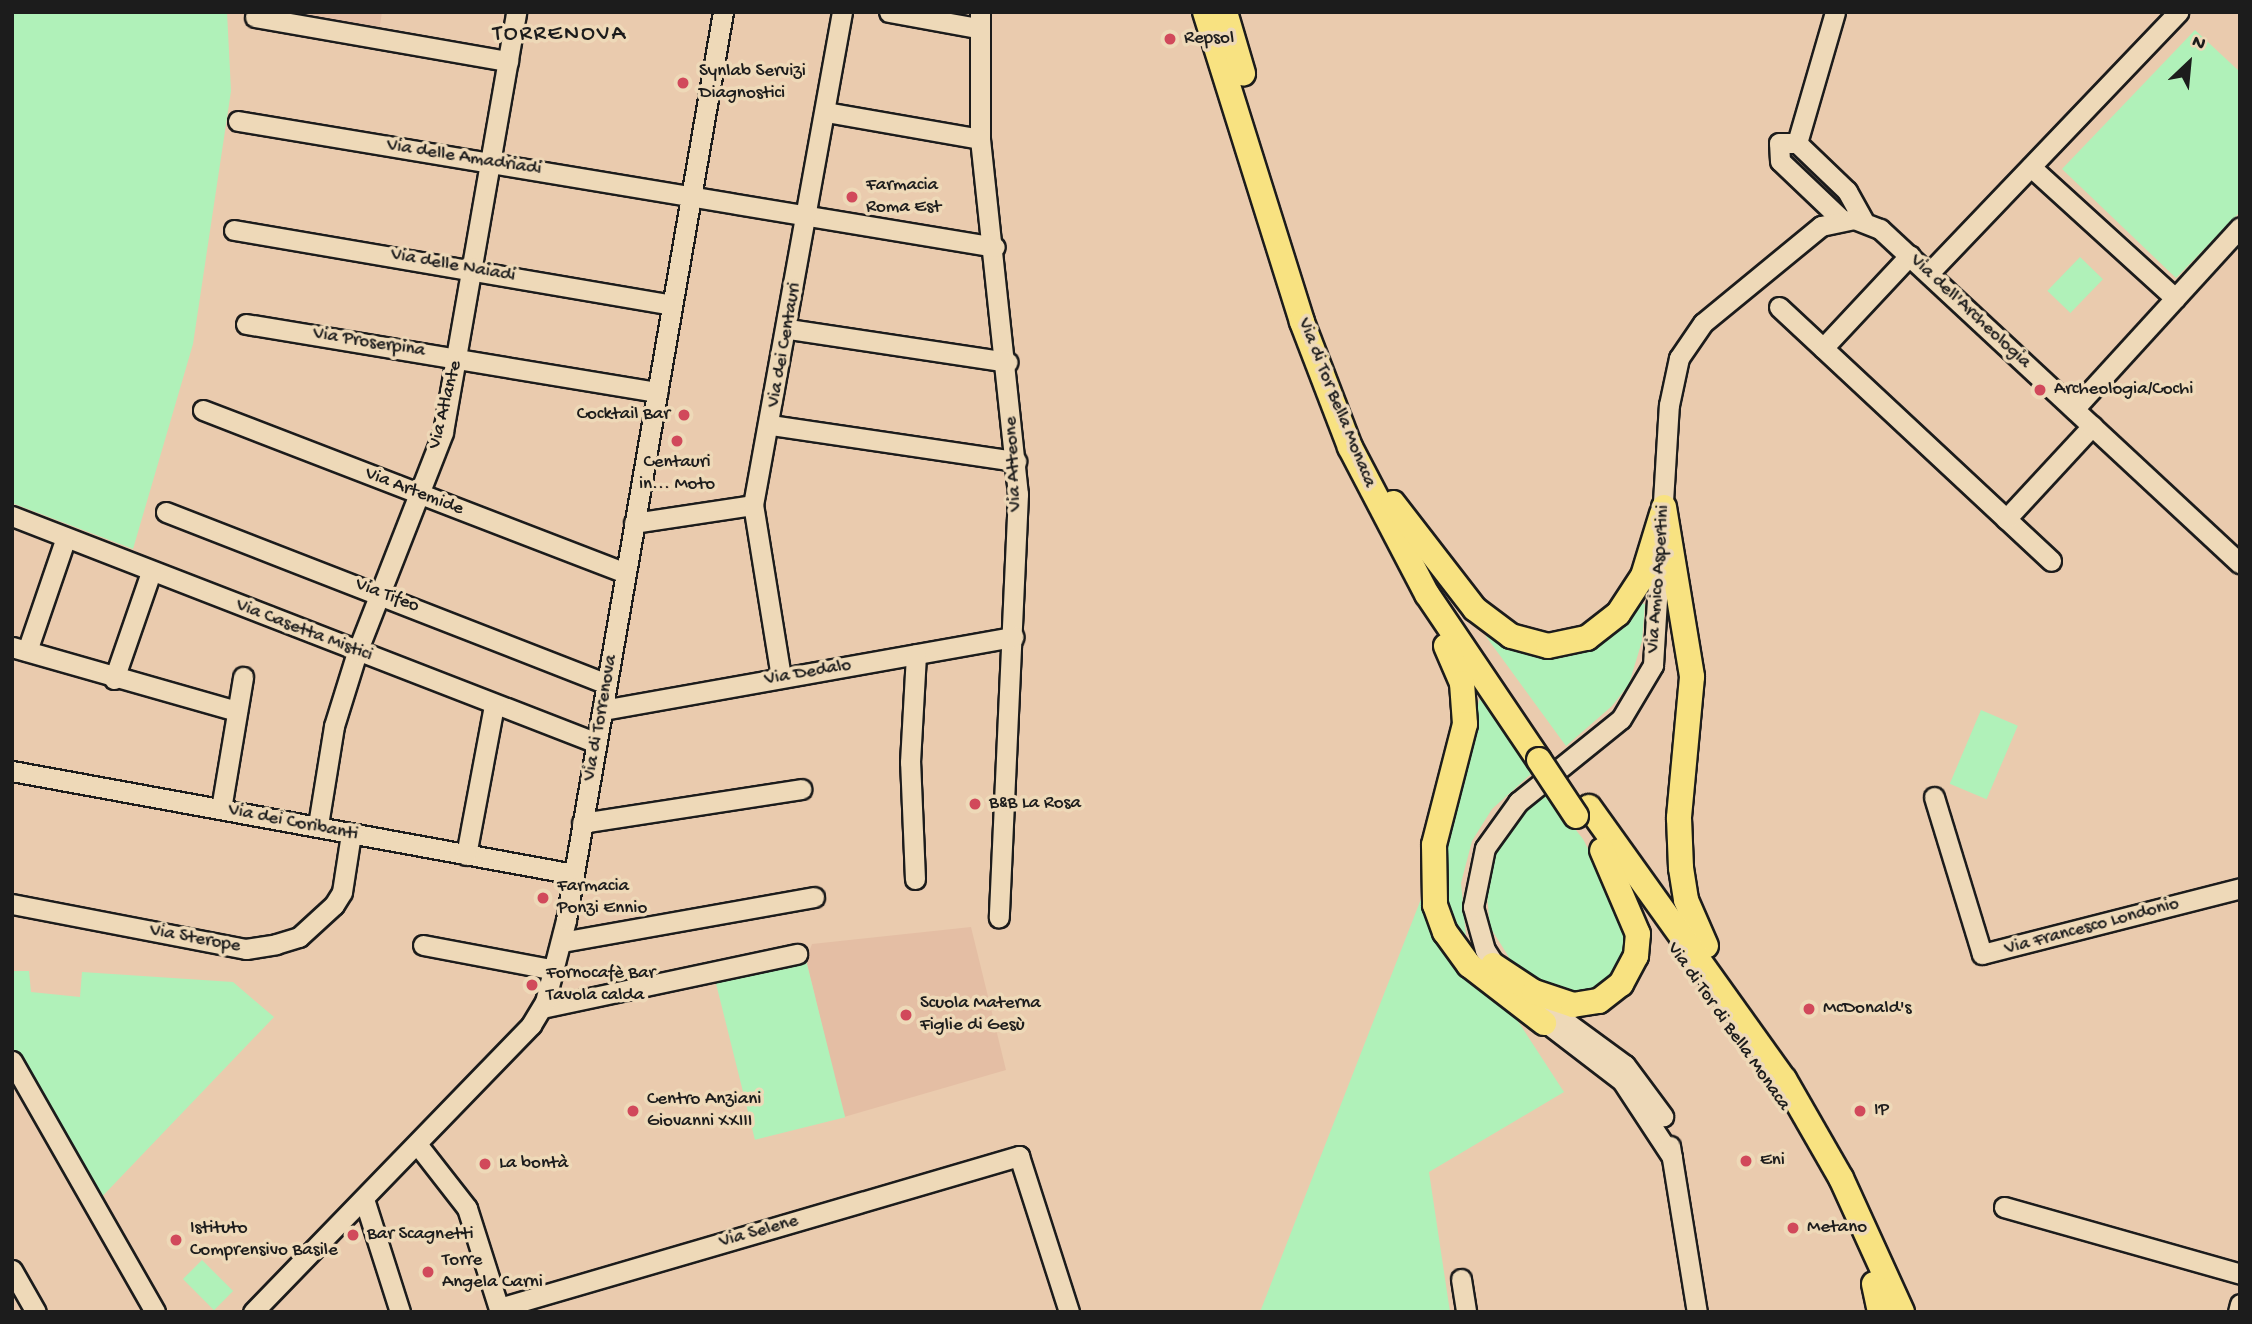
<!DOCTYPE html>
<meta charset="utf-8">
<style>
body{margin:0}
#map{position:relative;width:2252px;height:1324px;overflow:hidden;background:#eacbae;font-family:"Gochi Hand",sans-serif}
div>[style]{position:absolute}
.built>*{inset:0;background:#e4bea4}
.green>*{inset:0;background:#b0f1b9;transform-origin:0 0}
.stream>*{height:3.5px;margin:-1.75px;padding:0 1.75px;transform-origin:1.75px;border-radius:1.75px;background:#99d6fa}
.roads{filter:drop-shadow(2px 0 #1c1c1c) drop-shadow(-2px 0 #1c1c1c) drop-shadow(0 2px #1c1c1c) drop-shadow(0 -2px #1c1c1c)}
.minor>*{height:19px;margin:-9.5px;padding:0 9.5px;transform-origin:9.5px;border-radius:9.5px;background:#eed9b8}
.major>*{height:24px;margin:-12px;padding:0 12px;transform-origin:12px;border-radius:12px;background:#f8e281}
.bridges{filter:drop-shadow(2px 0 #1c1c1c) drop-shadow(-2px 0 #1c1c1c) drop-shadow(0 2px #1c1c1c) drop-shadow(0 -2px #1c1c1c)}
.major-bridge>*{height:24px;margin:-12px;padding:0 12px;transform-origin:12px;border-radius:12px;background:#f8e281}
.dots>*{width:19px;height:19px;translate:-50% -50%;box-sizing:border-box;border:4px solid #eed9b8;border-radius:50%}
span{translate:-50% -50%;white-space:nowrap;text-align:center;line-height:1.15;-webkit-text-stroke:7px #eed9b8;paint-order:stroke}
.poi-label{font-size:19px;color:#1c1c1c}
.left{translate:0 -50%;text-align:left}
.right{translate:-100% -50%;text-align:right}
.street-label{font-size:19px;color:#1c1c1c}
.quarter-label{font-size:23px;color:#1c1c1c;letter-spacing:2px}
.frame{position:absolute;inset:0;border:14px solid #1c1c1c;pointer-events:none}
.north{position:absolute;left:2154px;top:28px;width:70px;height:70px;-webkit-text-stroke:5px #eed9b8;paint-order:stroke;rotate:26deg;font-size:19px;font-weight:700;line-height:28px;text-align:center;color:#1c1c1c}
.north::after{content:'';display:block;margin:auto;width:24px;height:32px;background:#1c1c1c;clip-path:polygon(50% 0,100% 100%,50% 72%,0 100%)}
</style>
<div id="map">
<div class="built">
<div style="clip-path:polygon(228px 12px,382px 12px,378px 38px)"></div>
<div style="clip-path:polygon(971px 927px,1006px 1070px,844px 1117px,806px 960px,812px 944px)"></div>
</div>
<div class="green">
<div style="clip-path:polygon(12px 12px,227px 12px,231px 91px,193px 344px,133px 549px,12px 503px)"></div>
<div style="clip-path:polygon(2195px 30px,2240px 72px,2240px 212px,2176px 278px,2062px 169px)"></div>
<div style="left:2080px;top:257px;width:32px;height:47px;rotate:44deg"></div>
<div style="clip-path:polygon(1639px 603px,1645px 604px,1642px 641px,1629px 684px,1612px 706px,1566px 746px,1485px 635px,1534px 651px)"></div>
<div style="clip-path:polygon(1480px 697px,1531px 774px,1492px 809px,1472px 841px,1461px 883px,1466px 937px,1446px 907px,1441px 883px,1447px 828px)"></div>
<div style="left:1981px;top:710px;width:40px;height:80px;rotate:23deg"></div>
<div style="clip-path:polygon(1545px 791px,1583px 839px,1630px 930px,1622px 968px,1593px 992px,1564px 994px,1517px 970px,1490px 927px,1486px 884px,1492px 856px,1513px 819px)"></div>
<div style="clip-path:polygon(1421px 899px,1448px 956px,1512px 1012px,1564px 1092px,1429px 1172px,1450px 1312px,1260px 1312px)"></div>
<div style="left:806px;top:960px;width:162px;height:93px;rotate:76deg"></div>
<div style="clip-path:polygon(12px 971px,29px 971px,31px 992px,80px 997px,82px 972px,233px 982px,274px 1017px,94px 1205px,12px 1061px)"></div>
<div style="left:202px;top:1260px;width:44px;height:27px;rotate:45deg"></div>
</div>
<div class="stream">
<div style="left:2239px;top:12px;width:1px;rotate:45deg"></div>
</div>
<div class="roads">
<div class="minor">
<div style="left:889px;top:12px;width:89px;rotate:10.3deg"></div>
<div style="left:980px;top:12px;width:127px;rotate:90deg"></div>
<div style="left:980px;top:139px;width:357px;rotate:83.9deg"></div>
<div style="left:1018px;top:494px;width:424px;rotate:92.6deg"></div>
<div style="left:255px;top:17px;width:257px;rotate:9.9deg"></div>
<div style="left:826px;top:112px;width:156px;rotate:9.9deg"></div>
<div style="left:238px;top:121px;width:767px;rotate:9.45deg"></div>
<div style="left:1797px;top:143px;width:136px;rotate:-73.8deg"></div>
<div style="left:2031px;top:167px;width:195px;rotate:42.3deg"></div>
<div style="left:1841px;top:219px;width:84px;rotate:-136.4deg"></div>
<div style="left:1780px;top:161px;width:18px;rotate:-93deg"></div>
<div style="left:1779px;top:143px;width:18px"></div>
<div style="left:1797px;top:143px;width:69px;rotate:43.8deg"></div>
<div style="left:1847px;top:191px;width:33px;rotate:61deg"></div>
<div style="left:234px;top:230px;width:443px;rotate:9.7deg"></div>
<div style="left:1929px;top:273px;width:361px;rotate:-46.3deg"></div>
<div style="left:1779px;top:307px;width:372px;rotate:43deg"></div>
<div style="left:246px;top:324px;width:417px;rotate:9.4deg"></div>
<div style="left:789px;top:329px;width:221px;rotate:8.6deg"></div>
<div style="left:1823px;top:348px;width:127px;rotate:-46.9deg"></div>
<div style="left:2074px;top:409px;width:246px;rotate:-47.6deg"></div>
<div style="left:203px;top:410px;width:452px;rotate:21.1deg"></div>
<div style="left:771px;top:425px;width:248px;rotate:8.4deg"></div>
<div style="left:166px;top:512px;width:473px;rotate:21.3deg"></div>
<div style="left:12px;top:516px;width:627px;rotate:21.21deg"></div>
<div style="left:2006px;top:519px;width:127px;rotate:-47.2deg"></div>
<div style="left:634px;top:523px;width:120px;rotate:-8.6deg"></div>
<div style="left:12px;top:647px;width:234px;rotate:15.9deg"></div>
<div style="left:27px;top:651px;width:120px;rotate:-71.1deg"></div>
<div style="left:781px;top:677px;width:174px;rotate:-99.2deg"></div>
<div style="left:753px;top:505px;width:501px;rotate:-79.77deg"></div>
<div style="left:114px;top:679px;width:113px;rotate:-70.9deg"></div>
<div style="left:603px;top:710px;width:417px;rotate:-10.1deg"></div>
<div style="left:12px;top:771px;width:571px;rotate:10.39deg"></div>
<div style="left:1934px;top:797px;width:164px;rotate:73deg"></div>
<div style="left:1982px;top:954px;width:266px;rotate:-14.3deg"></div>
<div style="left:221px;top:809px;width:134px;rotate:-80.5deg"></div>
<div style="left:582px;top:823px;width:222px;rotate:-8.8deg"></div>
<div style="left:318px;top:825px;width:100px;rotate:-80.8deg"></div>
<div style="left:334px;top:726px;width:77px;rotate:-72.7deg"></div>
<div style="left:357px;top:652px;width:236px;rotate:-68.6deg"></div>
<div style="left:443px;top:432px;width:426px;rotate:-80.1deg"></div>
<div style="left:466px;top:855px;width:152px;rotate:-79.4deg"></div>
<div style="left:915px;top:879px;width:117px;rotate:-92.4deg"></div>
<div style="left:910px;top:762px;width:108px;rotate:-86.8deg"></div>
<div style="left:12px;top:904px;width:238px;rotate:10.9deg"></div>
<div style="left:246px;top:949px;width:30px;rotate:-9deg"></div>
<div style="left:276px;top:944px;width:24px;rotate:-17deg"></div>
<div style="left:299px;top:937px;width:47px;rotate:-42.4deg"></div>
<div style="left:334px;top:905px;width:15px;rotate:-58deg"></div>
<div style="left:342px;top:892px;width:59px;rotate:-81.2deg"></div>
<div style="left:562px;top:942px;width:256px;rotate:-10.1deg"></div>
<div style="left:423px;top:945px;width:134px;rotate:10.7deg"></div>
<div style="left:1502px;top:976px;width:31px;rotate:-123deg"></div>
<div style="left:1485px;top:950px;width:45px;rotate:-105.6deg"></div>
<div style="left:1473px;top:907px;width:60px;rotate:-78.5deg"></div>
<div style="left:1485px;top:848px;width:57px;rotate:-54.3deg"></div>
<div style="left:1518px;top:802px;width:132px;rotate:-38.9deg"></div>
<div style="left:1621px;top:719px;width:63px;rotate:-59.3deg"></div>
<div style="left:1653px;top:665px;width:260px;rotate:-86.5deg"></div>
<div style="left:1669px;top:405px;width:48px;rotate:-78deg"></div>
<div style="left:1679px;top:358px;width:42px;rotate:-55.6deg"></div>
<div style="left:1703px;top:323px;width:153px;rotate:-39.4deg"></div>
<div style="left:1821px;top:226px;width:34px;rotate:-12deg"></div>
<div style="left:1854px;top:219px;width:28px;rotate:21deg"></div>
<div style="left:1880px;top:229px;width:491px;rotate:42.9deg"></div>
<div style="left:1532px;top:997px;width:115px;rotate:36.2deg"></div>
<div style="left:1625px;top:1065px;width:64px;rotate:53.3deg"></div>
<div style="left:542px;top:1008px;width:261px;rotate:-12deg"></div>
<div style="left:1536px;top:1015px;width:108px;rotate:37.5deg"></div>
<div style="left:1622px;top:1081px;width:91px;rotate:56.7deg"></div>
<div style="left:12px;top:1061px;width:289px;rotate:60.3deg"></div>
<div style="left:417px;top:1144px;width:81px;rotate:52deg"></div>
<div style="left:467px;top:1208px;width:109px;rotate:72.4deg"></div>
<div style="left:1670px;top:1146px;width:168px;rotate:80.8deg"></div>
<div style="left:364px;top:1199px;width:119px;rotate:72.3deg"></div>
<div style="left:2004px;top:1207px;width:245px;rotate:15.8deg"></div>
<div style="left:12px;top:1270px;width:48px;rotate:60.3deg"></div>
<div style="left:1461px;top:1279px;width:33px;rotate:81deg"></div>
<div style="left:499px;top:1308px;width:542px;rotate:-16.29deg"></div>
<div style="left:1019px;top:1156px;width:164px;rotate:72.2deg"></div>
<div style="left:253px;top:1312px;width:400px;rotate:-45.9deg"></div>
<div style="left:531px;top:1025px;width:27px;rotate:-59deg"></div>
<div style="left:545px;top:1002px;width:85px;rotate:-75.6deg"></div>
<div style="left:566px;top:920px;width:921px;rotate:-80.19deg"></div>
<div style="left:2238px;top:1312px;width:8px;rotate:-76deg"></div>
</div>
<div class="major">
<div style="left:1205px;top:12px;width:325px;rotate:72.6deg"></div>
<div style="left:1302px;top:322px;width:134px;rotate:69deg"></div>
<div style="left:1350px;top:447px;width:166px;rotate:62.4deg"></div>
<div style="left:1427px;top:594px;width:200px;rotate:56deg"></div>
<div style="left:1225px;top:12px;width:64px;rotate:73.6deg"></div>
<div style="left:1393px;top:503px;width:134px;rotate:52.3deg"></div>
<div style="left:1475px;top:609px;width:45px;rotate:36.9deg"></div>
<div style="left:1511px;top:636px;width:38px;rotate:15deg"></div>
<div style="left:1548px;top:646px;width:40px;rotate:-12deg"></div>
<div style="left:1587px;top:638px;width:39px;rotate:-38deg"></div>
<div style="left:1618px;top:614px;width:45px;rotate:-56.7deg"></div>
<div style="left:1643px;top:576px;width:65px;rotate:-73deg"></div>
<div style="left:1664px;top:507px;width:172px;rotate:80.6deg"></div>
<div style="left:1692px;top:677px;width:142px;rotate:95.3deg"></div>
<div style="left:1679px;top:818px;width:50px;rotate:87.7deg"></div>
<div style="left:1681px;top:868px;width:32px;rotate:81deg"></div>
<div style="left:1686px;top:900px;width:50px;rotate:66.5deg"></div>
<div style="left:1446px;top:646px;width:40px;rotate:66.6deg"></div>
<div style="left:1462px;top:683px;width:41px;rotate:85.8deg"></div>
<div style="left:1465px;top:724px;width:125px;rotate:104.4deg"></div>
<div style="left:1434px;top:845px;width:60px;rotate:89deg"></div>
<div style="left:1435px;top:905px;width:29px;rotate:70deg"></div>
<div style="left:1445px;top:932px;width:41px;rotate:54deg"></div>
<div style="left:1469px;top:965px;width:95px;rotate:37.7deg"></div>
<div style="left:1589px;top:807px;width:335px;rotate:54.4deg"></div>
<div style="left:1784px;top:1079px;width:114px;rotate:60.1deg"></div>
<div style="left:1841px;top:1178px;width:147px;rotate:65.5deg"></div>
<div style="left:1493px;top:965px;width:49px;rotate:33.4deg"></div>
<div style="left:1534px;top:992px;width:41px;rotate:18.4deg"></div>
<div style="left:1573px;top:1005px;width:26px;rotate:-9deg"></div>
<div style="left:1599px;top:1001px;width:28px;rotate:-38deg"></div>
<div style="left:1621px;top:984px;width:32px;rotate:-62deg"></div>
<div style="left:1636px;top:956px;width:22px;rotate:-85deg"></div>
<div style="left:1638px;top:934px;width:91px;rotate:-113.2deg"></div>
<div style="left:1874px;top:1284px;width:29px;rotate:78deg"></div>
</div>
</div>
<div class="bridges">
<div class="major-bridge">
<div style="left:1539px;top:760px;width:67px;rotate:56.5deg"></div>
</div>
</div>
<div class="dots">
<div style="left:1170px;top:39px;background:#d1495b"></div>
<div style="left:683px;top:83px;background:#d1495b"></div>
<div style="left:852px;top:197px;background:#d1495b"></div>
<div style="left:2040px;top:390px;background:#d1495b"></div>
<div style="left:684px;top:415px;background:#d1495b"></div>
<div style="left:677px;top:441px;background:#d1495b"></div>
<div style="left:975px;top:804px;background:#d1495b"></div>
<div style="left:543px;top:898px;background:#d1495b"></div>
<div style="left:532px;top:985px;background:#d1495b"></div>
<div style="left:1809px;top:1009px;background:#d1495b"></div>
<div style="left:906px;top:1015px;background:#d1495b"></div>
<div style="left:633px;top:1111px;background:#d1495b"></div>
<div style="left:1860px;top:1111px;background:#d1495b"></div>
<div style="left:1746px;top:1161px;background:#d1495b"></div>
<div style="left:485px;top:1164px;background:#d1495b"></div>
<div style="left:1793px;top:1228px;background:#d1495b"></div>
<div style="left:353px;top:1235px;background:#d1495b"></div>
<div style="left:176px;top:1240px;background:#d1495b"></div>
<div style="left:428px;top:1272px;background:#d1495b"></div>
</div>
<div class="poi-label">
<span class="left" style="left:1184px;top:39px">Repsol</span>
<span class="left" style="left:699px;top:83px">Synlab Servizi<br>Diagnostici</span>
<span class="left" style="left:866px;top:197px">Farmacia<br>Roma Est</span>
<span class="left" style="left:2054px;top:390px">Archeologia/Cochi</span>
<span class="right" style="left:670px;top:415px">Cocktail Bar</span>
<span style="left:677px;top:474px">Centauri<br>in... Moto</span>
<span class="left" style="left:989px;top:804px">B&amp;B La Rosa</span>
<span class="left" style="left:557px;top:898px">Farmacia<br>Ponzi Ennio</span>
<span class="left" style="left:546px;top:985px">Fornocafè Bar<br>Tavola calda</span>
<span class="left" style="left:920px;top:1015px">Scuola Materna<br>Figlie di Gesù</span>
<span class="left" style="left:1823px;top:1009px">McDonald's</span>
<span class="left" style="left:647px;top:1111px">Centro Anziani<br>Giovanni XXIII</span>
<span class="left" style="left:1874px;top:1111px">IP</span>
<span class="left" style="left:1760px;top:1161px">Eni</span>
<span class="left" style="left:499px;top:1164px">La bontà</span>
<span class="left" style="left:1807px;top:1228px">Metano</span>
<span class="left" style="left:190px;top:1240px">Istituto<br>Comprensivo Basile</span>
<span class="left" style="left:367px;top:1235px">Bar Scagnetti</span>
<span class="left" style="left:442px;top:1272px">Torre<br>Angela Carni</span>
</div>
<div class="street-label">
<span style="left:464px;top:158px;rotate:9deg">Via delle Amadriadi</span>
<span style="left:453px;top:266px;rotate:10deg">Via delle Naiadi</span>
<span style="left:1970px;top:312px;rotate:43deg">Via dell'Archeologia</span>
<span style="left:369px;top:343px;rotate:9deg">Via Proserpina</span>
<span style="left:785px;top:345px;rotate:-80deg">Via dei Centauri</span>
<span style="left:1336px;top:403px;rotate:68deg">Via di Tor Bella Monaca</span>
<span style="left:446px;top:405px;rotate:-76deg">Via Atlante</span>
<span style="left:1014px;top:464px;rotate:-93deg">Via Atteone</span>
<span style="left:414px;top:492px;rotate:21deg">Via Artemide</span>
<span style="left:1659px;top:579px;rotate:-86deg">Via Amico Aspertini</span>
<span style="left:387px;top:596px;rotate:21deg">Via Tifeo</span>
<span style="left:304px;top:631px;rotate:21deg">Via Casetta Mistici</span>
<span style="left:808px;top:673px;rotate:-10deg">Via Dedalo</span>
<span style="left:601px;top:718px;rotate:-80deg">Via di Torrenova</span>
<span style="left:293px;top:823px;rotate:11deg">Via dei Coribanti</span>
<span style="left:2092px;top:927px;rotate:-15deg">Via Francesco Londonio</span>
<span style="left:195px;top:939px;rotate:10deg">Via Sterope</span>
<span style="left:1728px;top:1027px;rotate:55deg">Via di Tor di Bella Monaca</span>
<span style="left:759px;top:1232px;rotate:-16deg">Via Selene</span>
</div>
<div class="quarter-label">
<span style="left:560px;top:35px">TORRENOVA</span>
</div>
<div class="frame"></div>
<div class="north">N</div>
</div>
